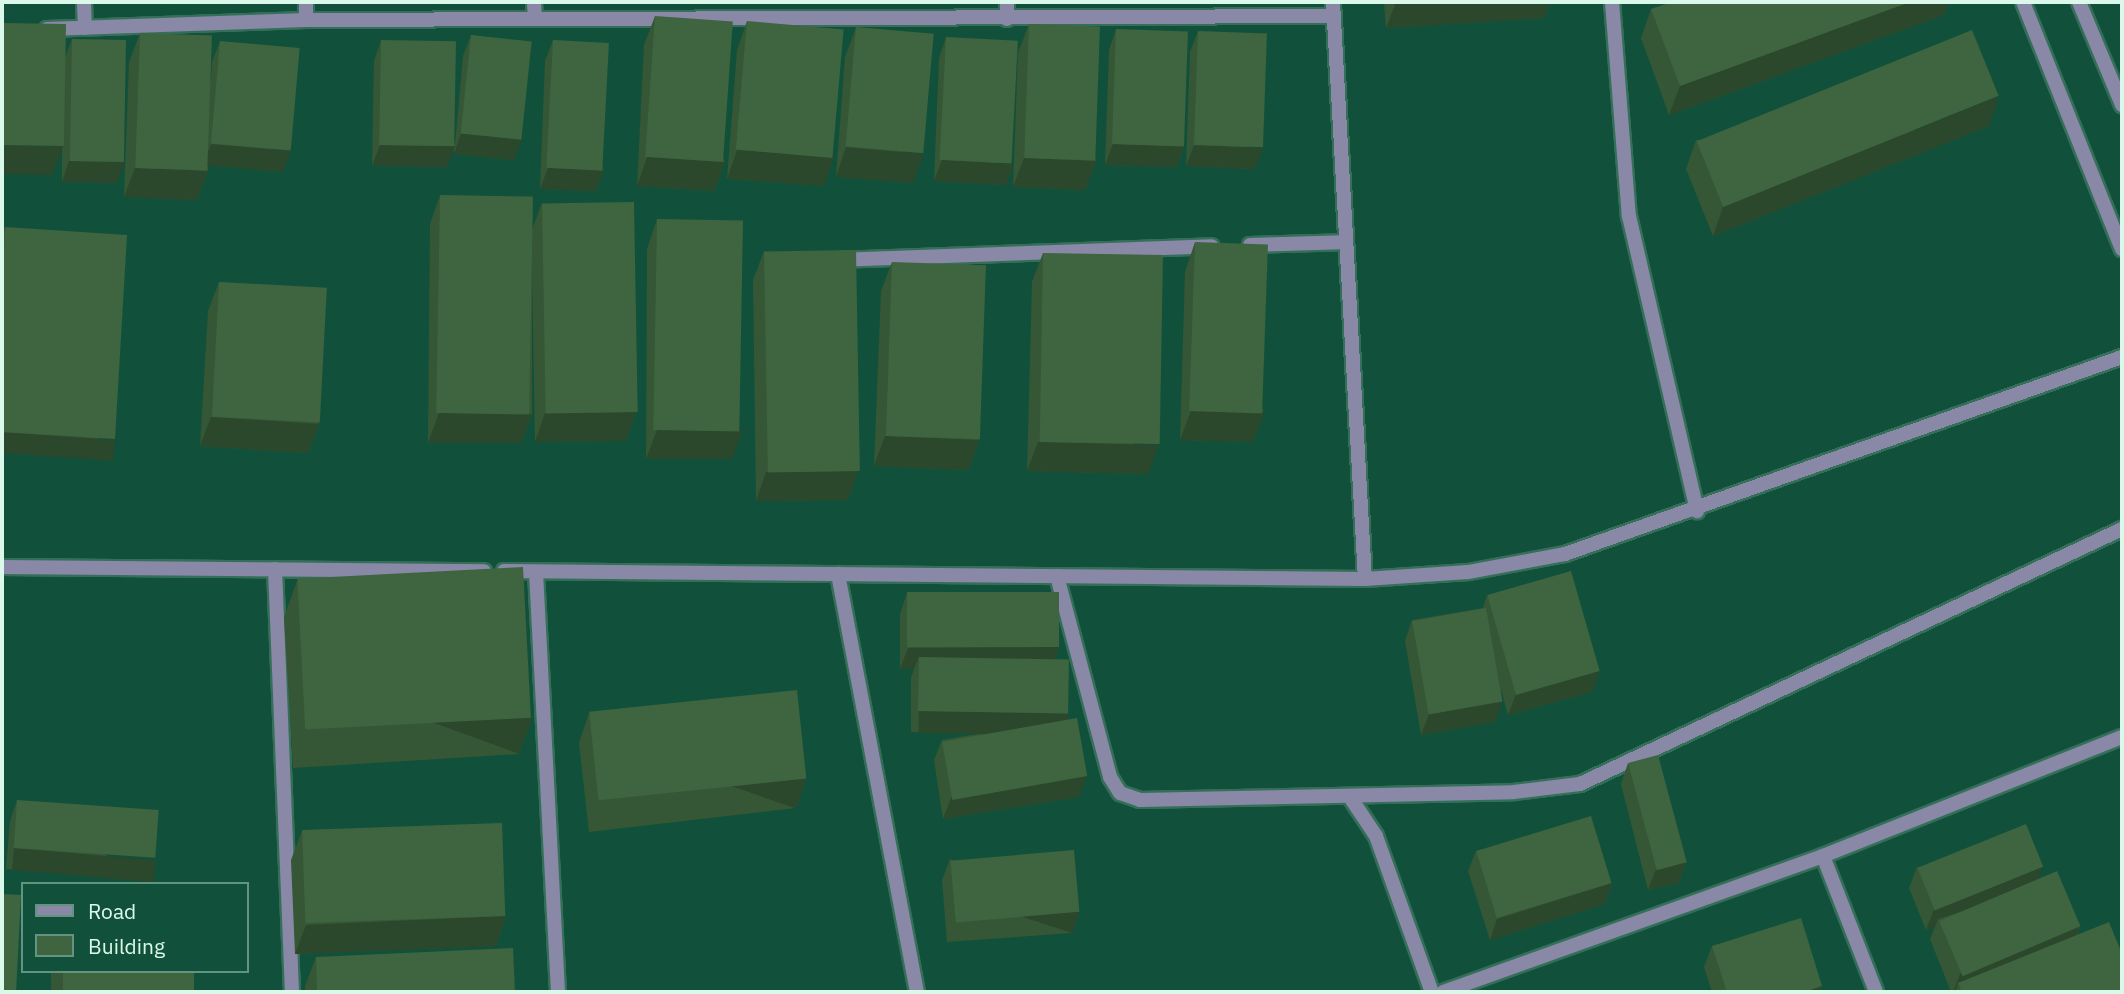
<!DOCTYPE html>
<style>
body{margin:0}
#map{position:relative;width:2124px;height:994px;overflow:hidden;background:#11513b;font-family:"IBM Plex Sans",sans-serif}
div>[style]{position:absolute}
.roads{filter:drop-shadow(2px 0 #356f5a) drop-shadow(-2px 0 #356f5a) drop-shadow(0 2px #356f5a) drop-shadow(0 -2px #356f5a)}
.service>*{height:14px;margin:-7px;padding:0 7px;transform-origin:7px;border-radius:7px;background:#8989a7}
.minor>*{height:14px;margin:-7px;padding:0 7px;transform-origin:7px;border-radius:7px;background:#8989a7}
.tertiary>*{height:14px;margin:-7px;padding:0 7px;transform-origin:7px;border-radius:7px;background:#8989a7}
.wall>*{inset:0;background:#355736;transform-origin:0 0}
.shaded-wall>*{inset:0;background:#2b472c;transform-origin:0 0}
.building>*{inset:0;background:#3e653f;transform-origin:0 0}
span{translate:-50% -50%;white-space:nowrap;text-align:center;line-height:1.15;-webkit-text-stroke:7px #11513b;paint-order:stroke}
.frame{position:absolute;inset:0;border:4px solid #dbf9ea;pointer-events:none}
.legend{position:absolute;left:21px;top:882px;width:228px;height:91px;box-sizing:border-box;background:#11513b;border:2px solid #629481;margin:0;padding:9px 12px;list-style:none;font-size:21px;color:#dbf9ea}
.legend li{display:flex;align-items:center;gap:14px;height:35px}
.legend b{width:35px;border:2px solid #629481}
</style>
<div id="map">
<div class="roads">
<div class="service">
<div style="left:1250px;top:245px;width:96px;rotate:-1.8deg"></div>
<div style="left:837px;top:260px;width:375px;rotate:-2.1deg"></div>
</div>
<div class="minor">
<div style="left:84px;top:2px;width:26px;rotate:88deg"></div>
<div style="left:306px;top:2px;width:18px;rotate:90deg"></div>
<div style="left:534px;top:2px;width:17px;rotate:87deg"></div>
<div style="left:1007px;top:2px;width:17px;rotate:90deg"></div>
<div style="left:1333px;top:2px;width:578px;rotate:86.83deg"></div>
<div style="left:1612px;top:2px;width:215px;rotate:85.5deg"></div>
<div style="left:1629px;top:216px;width:303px;rotate:77deg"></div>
<div style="left:47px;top:29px;width:259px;rotate:-2deg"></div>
<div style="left:306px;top:20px;width:1027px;rotate:-0.22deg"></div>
<div style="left:2px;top:567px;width:482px;rotate:0.5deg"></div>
<div style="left:275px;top:569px;width:423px;rotate:87.7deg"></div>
<div style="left:504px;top:571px;width:861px;rotate:0.53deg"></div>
<div style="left:1365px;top:579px;width:103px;rotate:-3.9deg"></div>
<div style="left:1468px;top:572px;width:99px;rotate:-10.5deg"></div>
<div style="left:1565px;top:554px;width:591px;rotate:-19.48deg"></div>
<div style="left:536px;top:572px;width:421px;rotate:87deg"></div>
<div style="left:838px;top:574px;width:425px;rotate:79.3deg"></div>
<div style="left:1057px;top:576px;width:208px;rotate:75.2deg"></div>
<div style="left:1110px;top:777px;width:19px;rotate:58deg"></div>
<div style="left:1120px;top:793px;width:21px;rotate:19deg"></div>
<div style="left:1140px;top:800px;width:374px;rotate:-1.2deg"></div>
<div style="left:1514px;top:792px;width:66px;rotate:-6.9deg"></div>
<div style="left:1580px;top:784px;width:599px;rotate:-25.2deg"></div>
<div style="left:1350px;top:797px;width:47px;rotate:56.3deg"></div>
<div style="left:1376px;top:836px;width:166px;rotate:70.3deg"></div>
<div style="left:1823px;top:856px;width:146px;rotate:68.7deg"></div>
<div style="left:1443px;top:992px;width:404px;rotate:-19.7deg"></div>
<div style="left:1823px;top:856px;width:322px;rotate:-21.7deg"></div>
</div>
<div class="tertiary">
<div style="left:2023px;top:2px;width:266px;rotate:68.2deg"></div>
<div style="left:2079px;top:2px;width:112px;rotate:67.3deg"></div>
</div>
</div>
<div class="wall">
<div style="clip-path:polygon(1384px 2px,1550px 2px,1544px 18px,1386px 28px)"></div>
<div style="clip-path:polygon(1672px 2px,1949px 2px,1944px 15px,1669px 115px,1641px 38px,1651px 9px)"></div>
<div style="clip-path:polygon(655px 16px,725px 162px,714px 191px,637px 186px,644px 45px)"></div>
<div style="clip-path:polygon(747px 21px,824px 186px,727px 179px,737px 50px)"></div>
<div style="clip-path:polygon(1029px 24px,1096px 161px,1085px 190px,1013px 187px,1018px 53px)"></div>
<div style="clip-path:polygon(856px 27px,913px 183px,836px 177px,845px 57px)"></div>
<div style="clip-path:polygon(1116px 29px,1184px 146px,1177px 167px,1105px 165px,1109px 50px)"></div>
<div style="clip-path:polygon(1198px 31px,1255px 169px,1186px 166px,1190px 52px)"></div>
<div style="clip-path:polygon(140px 33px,211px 78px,212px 62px,220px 41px,283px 172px,208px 165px,208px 171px,197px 200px,124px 197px,129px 62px)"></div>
<div style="clip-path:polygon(471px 35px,514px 160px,454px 154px,454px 147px,447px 167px,372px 166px,374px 61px,381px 40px,455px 144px,463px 56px)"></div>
<div style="clip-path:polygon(946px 37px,1006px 185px,934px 181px,939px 58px)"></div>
<div style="clip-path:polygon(72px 39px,117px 183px,62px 182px,62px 146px,52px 175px,65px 58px)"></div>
<div style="clip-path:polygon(553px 40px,604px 170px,596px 191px,540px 189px,545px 61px)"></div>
<div style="clip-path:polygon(1989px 126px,1713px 236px,1686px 169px,1696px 140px)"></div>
<div style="clip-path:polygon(440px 195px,532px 230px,542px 203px,636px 412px,626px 441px,535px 442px,532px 266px,532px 414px,521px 443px,428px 443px,430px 224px)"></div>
<div style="clip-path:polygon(657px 219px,732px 459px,646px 459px,647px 249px)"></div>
<div style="clip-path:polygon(5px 227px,108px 459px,2px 453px,2px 236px)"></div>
<div style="clip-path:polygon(1195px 242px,1264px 412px,1253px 442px,1180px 440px,1185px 272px)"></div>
<div style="clip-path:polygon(764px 251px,858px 471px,848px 500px,756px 501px,753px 280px)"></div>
<div style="clip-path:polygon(1043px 253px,1148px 474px,1027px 471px,1032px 282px)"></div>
<div style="clip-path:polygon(892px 262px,979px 440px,968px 470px,874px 466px,881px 291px)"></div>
<div style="clip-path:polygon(219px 282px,319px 424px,308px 453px,200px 446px,208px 311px)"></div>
<div style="clip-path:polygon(297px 581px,532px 718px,519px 754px,293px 768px,284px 617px)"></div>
<div style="clip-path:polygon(907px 593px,1059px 647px,1055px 659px,1068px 713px,1066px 720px,1079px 797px,943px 819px,934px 760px,942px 740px,983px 733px,911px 732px,911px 678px,914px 669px,900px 669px,900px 614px)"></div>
<div style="clip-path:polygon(1487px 595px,1592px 692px,1508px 715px,1501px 689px,1495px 722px,1421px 735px,1405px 641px,1412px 620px,1483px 608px)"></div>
<div style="clip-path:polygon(589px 713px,806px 779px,796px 808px,589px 832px,579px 743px)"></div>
<div style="clip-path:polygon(1628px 763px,1686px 862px,1679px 883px,1648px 890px,1621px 784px)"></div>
<div style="clip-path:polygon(17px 800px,148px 881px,6px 869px,10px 821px)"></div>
<div style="clip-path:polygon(302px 831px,506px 916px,496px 946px,295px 954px,291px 860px)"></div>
<div style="clip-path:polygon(1476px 851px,1612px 883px,1605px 904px,1490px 940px,1468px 871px)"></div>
<div style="clip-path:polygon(950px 859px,1079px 912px,1072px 933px,947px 942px,942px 880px)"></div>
<div style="clip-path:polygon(1917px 867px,2039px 878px,2080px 926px,2077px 935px,2122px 992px,1951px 992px,1930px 939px,1935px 927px,1926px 930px,1909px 888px)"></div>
<div style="clip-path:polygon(1712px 946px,1822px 986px,1820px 992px,1712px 992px,1704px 967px)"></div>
<div style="clip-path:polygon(316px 957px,515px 992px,305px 992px,305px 986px)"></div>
<div style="left:51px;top:971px;width:143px;height:21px"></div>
</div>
<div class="shaded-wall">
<div style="clip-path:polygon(1396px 2px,1550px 2px,1544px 18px,1386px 28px)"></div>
<div style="clip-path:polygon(1910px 2px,1949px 2px,1944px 15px,1669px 115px,1680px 86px)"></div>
<div style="clip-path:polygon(1999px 96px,1989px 126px,1713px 236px,1723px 207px)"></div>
<div style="clip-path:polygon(461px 133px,522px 139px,514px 160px,454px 154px)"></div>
<div style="clip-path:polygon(211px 144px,291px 151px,283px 172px,203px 165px)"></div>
<div style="clip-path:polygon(1113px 144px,1184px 146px,1177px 167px,1105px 165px)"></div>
<div style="clip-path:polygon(2px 145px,63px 146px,52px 175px,2px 174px)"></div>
<div style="clip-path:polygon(380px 145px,455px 146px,447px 167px,372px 166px)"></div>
<div style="clip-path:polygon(1194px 145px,1263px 148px,1255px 169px,1186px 166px)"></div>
<div style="clip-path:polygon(846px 147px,924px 154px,913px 183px,836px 177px)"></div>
<div style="clip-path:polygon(737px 150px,834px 157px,824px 186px,727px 179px)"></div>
<div style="clip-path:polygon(647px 157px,725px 162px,714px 191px,637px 186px)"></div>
<div style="clip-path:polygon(1024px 158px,1096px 161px,1085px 190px,1013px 187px)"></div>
<div style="clip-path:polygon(942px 160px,1014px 164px,1006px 185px,934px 181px)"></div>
<div style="clip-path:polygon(69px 161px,125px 162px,117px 183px,62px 182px)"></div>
<div style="clip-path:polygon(135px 168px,208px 171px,197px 200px,124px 197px)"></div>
<div style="clip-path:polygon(548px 168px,604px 170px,596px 191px,540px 189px)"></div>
<div style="clip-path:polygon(1191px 411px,1264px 412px,1253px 442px,1180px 440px)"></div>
<div style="clip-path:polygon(636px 412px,626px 441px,535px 442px,545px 413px)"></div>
<div style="clip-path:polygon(439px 413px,532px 414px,521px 443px,428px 443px)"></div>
<div style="clip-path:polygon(211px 417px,319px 424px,308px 453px,200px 446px)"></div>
<div style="clip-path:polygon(657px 430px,743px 430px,732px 459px,646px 459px)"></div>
<div style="left:2px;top:432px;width:113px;height:21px;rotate:4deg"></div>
<div style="clip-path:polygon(885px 436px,979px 440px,968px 470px,874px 466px)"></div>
<div style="clip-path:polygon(1038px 442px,1159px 445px,1148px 474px,1027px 471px)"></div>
<div style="clip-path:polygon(858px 471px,848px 500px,756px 501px,766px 472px)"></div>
<div style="clip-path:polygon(1059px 647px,1052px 668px,919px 657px,914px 669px,900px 669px,908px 648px)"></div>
<div style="clip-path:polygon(1600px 671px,1592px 692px,1508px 715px,1516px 694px)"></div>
<div style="clip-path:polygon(1503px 701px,1495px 722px,1421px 735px,1429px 714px)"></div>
<div style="left:919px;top:711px;width:149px;height:22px;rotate:1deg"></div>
<div style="left:532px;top:718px;width:38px;height:226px;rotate:110deg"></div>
<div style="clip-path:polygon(1087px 776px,1079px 797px,943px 819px,951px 798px)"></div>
<div style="left:806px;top:779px;width:31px;height:207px;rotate:109deg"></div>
<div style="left:14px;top:848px;width:142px;height:22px;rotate:5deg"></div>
<div style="clip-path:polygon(1686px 862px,1679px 883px,1648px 890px,1656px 869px)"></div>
<div style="clip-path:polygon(2043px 867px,2035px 888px,1938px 919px,1935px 927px,1926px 930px,1934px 910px)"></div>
<div style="clip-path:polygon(1612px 883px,1605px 904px,1490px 940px,1497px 919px)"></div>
<div style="left:1079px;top:912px;width:22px;height:125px;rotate:108deg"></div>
<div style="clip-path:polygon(506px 916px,496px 946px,295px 954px,306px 925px)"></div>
<div style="clip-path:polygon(2080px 926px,2072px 946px,1958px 983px,1955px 992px,1953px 992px,1960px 974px)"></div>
<div style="clip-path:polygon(1822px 986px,1820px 992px,1804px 992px)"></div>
</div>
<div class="building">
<div style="clip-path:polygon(1672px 2px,1910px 2px,1680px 86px,1651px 9px)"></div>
<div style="left:655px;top:16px;width:78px;height:141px;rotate:4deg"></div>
<div style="left:747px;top:21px;width:97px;height:129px;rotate:5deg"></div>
<div style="left:2px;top:23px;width:64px;height:122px;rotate:1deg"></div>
<div style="left:1029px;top:24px;width:71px;height:134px;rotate:2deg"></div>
<div style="left:856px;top:27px;width:78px;height:120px;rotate:5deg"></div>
<div style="left:1116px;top:29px;width:72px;height:115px;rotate:2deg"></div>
<div style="left:1972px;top:30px;width:71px;height:297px;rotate:68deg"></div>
<div style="left:1198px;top:31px;width:69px;height:114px;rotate:2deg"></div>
<div style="left:140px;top:33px;width:72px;height:135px;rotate:2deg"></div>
<div style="left:471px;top:35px;width:61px;height:99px;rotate:6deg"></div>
<div style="left:946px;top:37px;width:72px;height:123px;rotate:3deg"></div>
<div style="left:72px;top:39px;width:54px;height:122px;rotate:1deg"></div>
<div style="left:381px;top:40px;width:75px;height:105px;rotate:1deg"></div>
<div style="left:553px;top:40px;width:56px;height:128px;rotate:3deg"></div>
<div style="left:220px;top:41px;width:80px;height:103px;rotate:5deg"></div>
<div style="left:440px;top:195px;width:93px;height:218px;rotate:1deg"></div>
<div style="left:634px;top:202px;width:210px;height:92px;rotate:89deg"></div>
<div style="left:657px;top:219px;width:86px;height:211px;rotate:1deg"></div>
<div style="clip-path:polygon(5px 227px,127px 235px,115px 439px,2px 432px,2px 282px)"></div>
<div style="left:1195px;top:242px;width:73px;height:169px;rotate:2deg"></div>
<div style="left:856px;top:250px;width:221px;height:92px;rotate:89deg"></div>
<div style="left:1043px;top:253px;width:120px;height:189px;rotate:1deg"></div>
<div style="left:892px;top:262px;width:94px;height:174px;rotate:2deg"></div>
<div style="left:219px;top:282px;width:108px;height:135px;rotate:3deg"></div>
<div style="left:523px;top:567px;width:151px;height:226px;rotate:87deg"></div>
<div style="left:1571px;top:571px;width:104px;height:87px;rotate:74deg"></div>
<div style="left:1059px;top:592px;width:55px;height:152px;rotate:90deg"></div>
<div style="left:1486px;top:608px;width:95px;height:75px;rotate:80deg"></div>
<div style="left:919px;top:657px;width:150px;height:54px;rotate:1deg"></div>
<div style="left:797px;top:690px;width:89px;height:209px;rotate:84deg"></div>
<div style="left:1077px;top:718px;width:59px;height:137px;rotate:80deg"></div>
<div style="left:1658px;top:755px;width:111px;height:31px;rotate:75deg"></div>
<div style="left:17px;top:800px;width:142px;height:48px;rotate:4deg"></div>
<div style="left:1591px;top:816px;width:70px;height:120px;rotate:73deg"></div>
<div style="left:502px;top:823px;width:93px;height:200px;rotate:88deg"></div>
<div style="left:2026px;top:824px;width:46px;height:117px;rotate:68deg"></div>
<div style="left:1074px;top:850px;width:62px;height:124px;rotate:85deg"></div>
<div style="left:2057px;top:871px;width:60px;height:128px;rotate:67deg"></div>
<div style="clip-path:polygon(2px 894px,21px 895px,16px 992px,2px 992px)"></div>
<div style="clip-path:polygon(1801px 918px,1822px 986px,1804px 992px,1727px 992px,1712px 946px)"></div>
<div style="clip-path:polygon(2109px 922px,2122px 954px,2122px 992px,1962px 992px,1958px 983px)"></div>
<div style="clip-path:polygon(513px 948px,515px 992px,317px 992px,316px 957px)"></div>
<div style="left:63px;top:971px;width:131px;height:21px"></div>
</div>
<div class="frame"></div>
<ul class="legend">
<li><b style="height:9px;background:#8989a7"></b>Road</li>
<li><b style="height:19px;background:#3e653f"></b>Building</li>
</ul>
</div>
